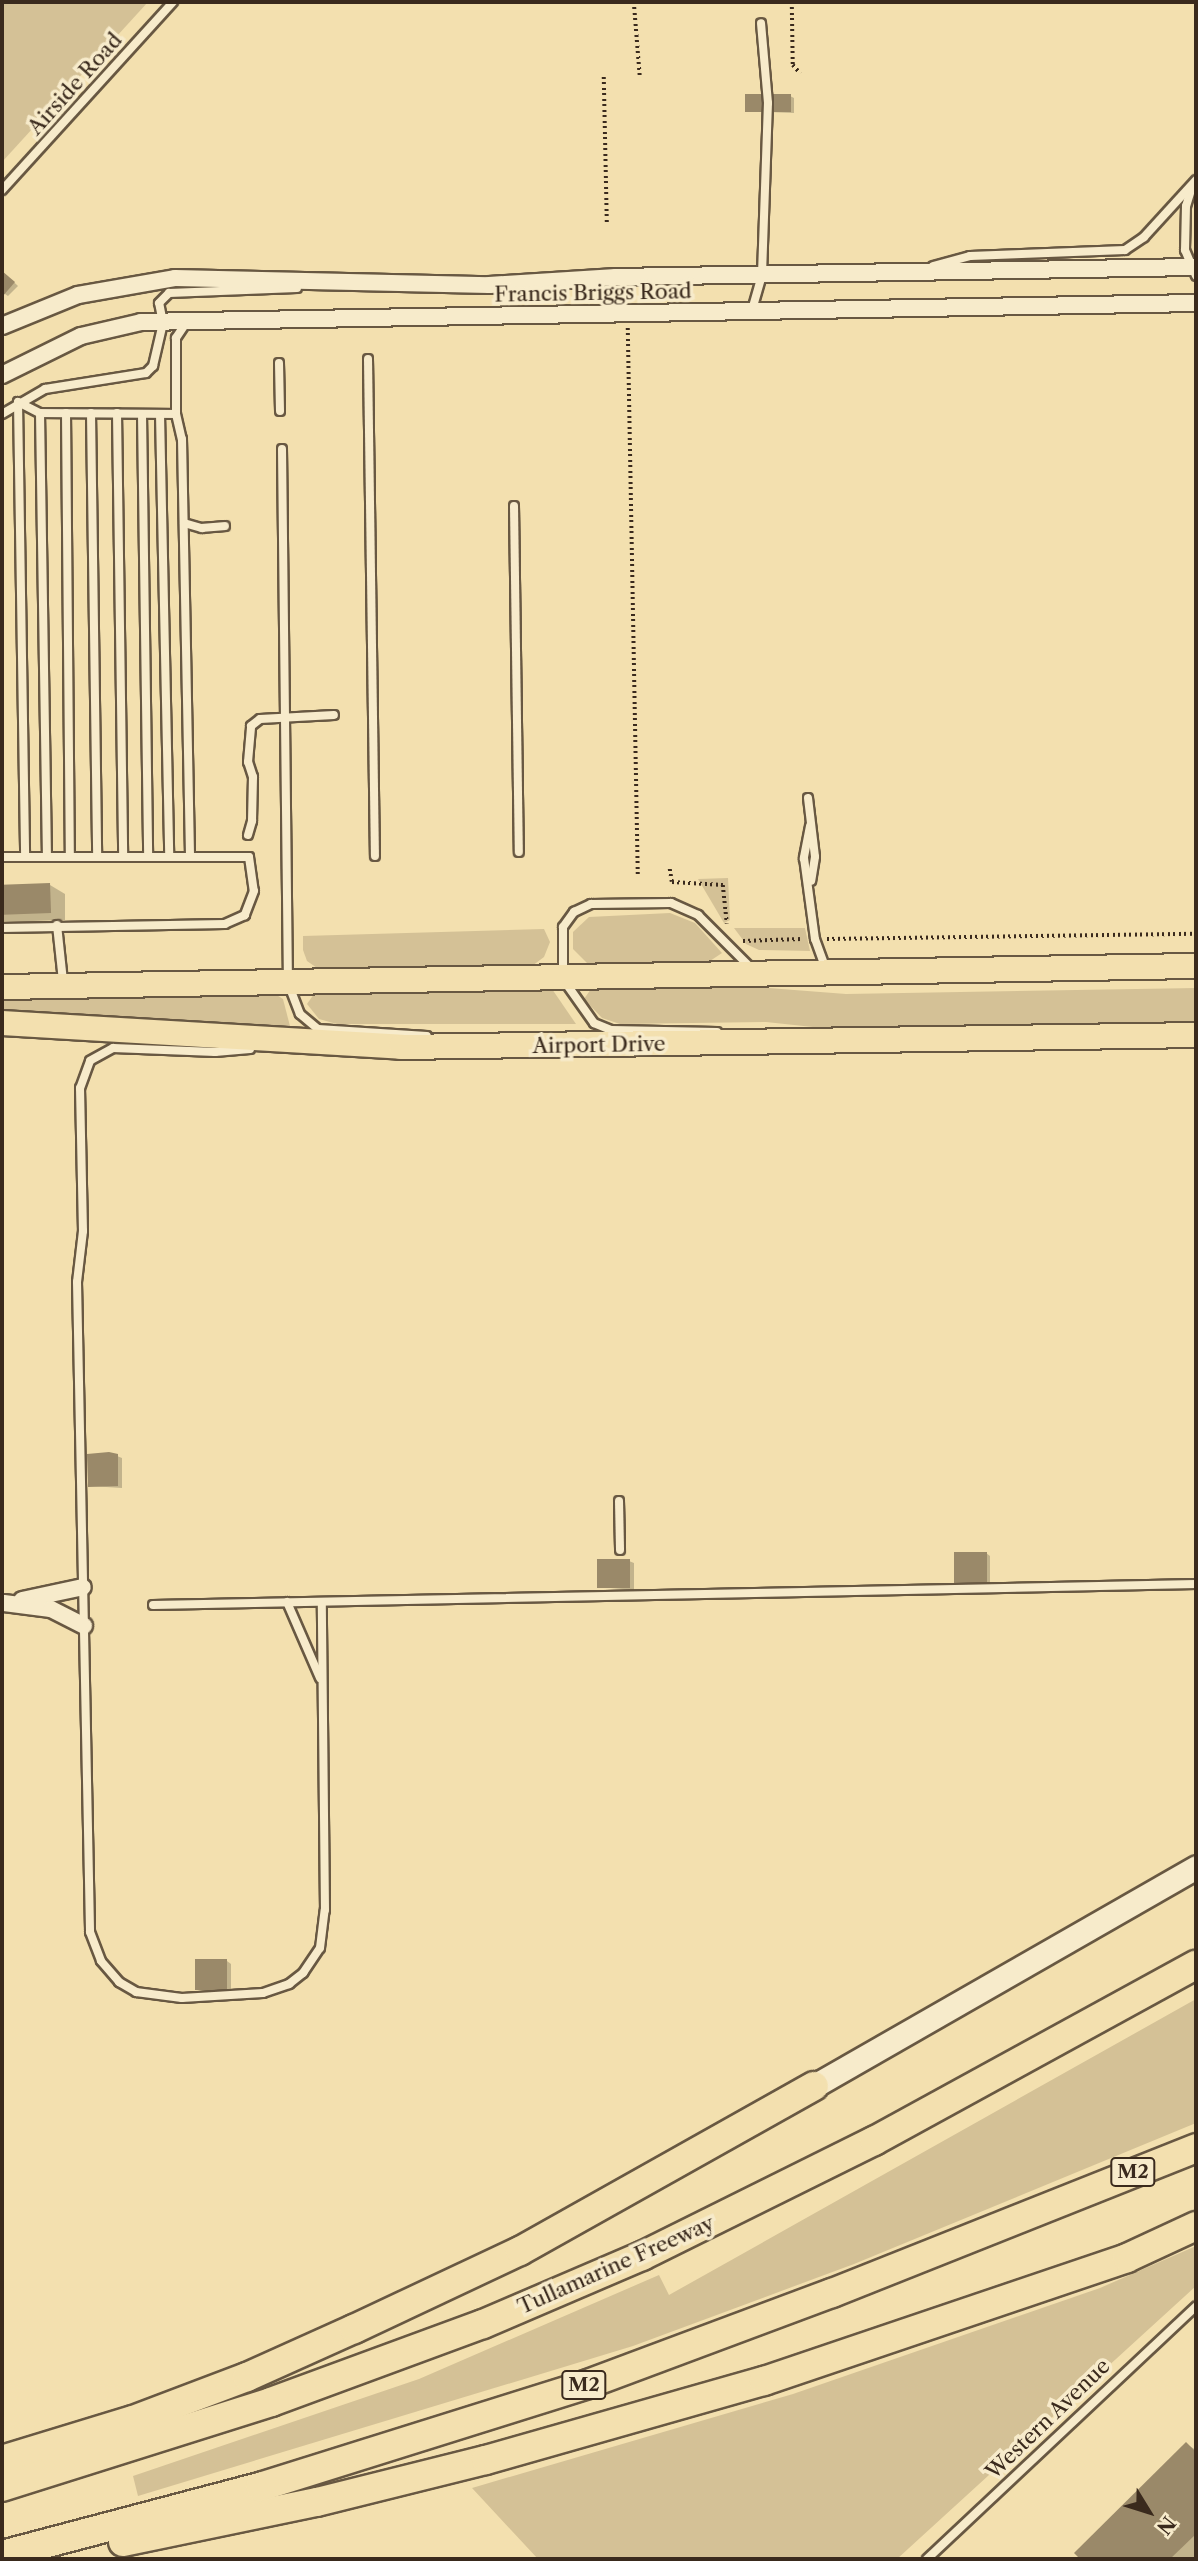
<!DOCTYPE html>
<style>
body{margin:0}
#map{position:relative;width:1198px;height:2561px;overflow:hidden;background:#f3e0af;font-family:"Libre Caslon Text",serif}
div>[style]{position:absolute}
.green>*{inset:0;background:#d4c196}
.shadow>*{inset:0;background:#0003}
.building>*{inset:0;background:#9a8969;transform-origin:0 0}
.path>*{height:3.5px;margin-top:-1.75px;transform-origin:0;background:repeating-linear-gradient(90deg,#3a2a1d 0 2px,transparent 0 5.5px)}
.roads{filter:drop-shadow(2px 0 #685842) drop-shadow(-2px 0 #685842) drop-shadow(0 2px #685842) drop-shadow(0 -2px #685842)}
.lane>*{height:8px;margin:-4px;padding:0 4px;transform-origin:4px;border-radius:4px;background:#f7ebcb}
.street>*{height:16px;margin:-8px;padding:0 8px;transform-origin:8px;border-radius:8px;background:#f7ebcb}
.secondary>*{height:23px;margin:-11.5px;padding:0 11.5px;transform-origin:11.5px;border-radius:11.5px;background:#f7ebcb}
.primary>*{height:24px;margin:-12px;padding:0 12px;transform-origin:12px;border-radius:12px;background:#f3e0af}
.highway>*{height:28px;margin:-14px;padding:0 14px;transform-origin:14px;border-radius:14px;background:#f3e0af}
span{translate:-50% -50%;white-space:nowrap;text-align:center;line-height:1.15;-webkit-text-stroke:7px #f7ebcb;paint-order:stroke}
.shield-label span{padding:2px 5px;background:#f7ebcb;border:2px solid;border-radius:5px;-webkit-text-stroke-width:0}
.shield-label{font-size:19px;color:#3a2a1d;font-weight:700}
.street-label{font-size:21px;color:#3a2a1d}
.frame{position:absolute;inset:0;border:4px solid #3a2a1d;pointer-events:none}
.north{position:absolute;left:1114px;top:2477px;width:70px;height:70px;-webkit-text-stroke:5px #f7ebcb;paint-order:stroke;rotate:128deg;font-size:19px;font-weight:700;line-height:28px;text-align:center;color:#3a2a1d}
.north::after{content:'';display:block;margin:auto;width:24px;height:32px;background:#3a2a1d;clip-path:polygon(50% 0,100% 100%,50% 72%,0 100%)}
</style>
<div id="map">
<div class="green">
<div style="clip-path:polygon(2px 2px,148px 2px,2px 162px)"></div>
<div style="clip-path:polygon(728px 878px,730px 920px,724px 923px,698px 879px)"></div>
<div style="clip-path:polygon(670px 913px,695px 923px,722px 953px,704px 965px,589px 965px,573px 949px,573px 932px,589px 917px)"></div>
<div style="clip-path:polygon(734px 928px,805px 928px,810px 951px,759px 950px,746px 944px)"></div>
<div style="clip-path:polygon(544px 929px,550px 942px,544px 957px,532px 966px,320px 970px,307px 961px,303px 950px,303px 936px)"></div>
<div style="clip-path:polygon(742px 986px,846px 994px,1196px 988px,1196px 1023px,841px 1030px,766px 1022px,620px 1024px,602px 1018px,584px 999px,591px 989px)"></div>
<div style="clip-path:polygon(552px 989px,576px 1024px,337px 1024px,319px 1019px,307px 1004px,314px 994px)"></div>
<div style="clip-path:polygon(275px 994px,283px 999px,291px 1030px,2px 1012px,2px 998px)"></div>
<div style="clip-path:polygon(1196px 1999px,1196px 2123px,854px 2264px,633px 2346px,138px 2496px,133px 2476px,419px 2379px,659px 2275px,669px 2295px)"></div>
<div style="clip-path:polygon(1196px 2246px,1196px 2286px,897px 2559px,538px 2559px,472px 2488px,793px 2394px,1100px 2288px)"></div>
</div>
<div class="shadow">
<div style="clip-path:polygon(790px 96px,794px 98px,794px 113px,747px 111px)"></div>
<div style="clip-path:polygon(2px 271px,18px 286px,8px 296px,2px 292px)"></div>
<div style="clip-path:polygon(50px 885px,65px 894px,65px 920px,2px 922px,2px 886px)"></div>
<div style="clip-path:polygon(117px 1456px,122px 1458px,122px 1488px,90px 1486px)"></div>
<div style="clip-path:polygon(986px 1553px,990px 1556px,990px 1584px,956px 1582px)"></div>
<div style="clip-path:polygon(629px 1561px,634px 1563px,634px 1590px,599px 1587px)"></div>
<div style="clip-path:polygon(227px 1961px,231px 1964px,231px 1990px,197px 1989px)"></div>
<div style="clip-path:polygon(1186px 2444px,1196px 2450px,1196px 2557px,1082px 2559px,1076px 2553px)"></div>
</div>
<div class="building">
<div style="left:745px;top:94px;width:46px;height:18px"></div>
<div style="clip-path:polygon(2px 271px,15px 282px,2px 297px)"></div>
<div style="left:50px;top:883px;width:30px;height:48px;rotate:88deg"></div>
<div style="clip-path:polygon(109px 1452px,118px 1454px,118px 1486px,88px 1487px,87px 1454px)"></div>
<div style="left:954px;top:1552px;width:33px;height:31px"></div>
<div style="left:597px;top:1559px;width:33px;height:29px"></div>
<div style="left:195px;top:1959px;width:32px;height:31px"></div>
<div style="clip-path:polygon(1186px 2442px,1196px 2452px,1196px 2534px,1170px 2559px,1080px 2559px,1074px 2553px)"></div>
</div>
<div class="path">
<div style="left:634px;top:2px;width:74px;rotate:85.4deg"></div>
<div style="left:792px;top:2px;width:63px;rotate:89.1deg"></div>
<div style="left:793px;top:65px;width:11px;rotate:49deg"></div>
<div style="left:604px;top:77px;width:147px;rotate:88.8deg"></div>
<div style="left:1194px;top:124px;width:2px"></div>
<div style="left:628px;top:328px;width:547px;rotate:88.95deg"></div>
<div style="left:670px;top:869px;width:13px;rotate:81deg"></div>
<div style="left:672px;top:882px;width:51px;rotate:3.4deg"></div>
<div style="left:723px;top:885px;width:39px;rotate:84deg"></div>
<div style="left:827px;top:939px;width:369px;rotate:-0.8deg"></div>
<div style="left:743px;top:941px;width:59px;rotate:-1.9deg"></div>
</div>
<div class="roads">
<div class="lane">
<div style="left:2px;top:190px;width:254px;rotate:-47.7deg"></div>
<div style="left:1191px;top:190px;width:17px;rotate:107deg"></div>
<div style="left:1186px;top:206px;width:44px;rotate:91.3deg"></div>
<div style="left:1185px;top:250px;width:28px;rotate:67deg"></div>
<div style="left:933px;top:266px;width:38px;rotate:-15deg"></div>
<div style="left:970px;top:256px;width:155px;rotate:-2.2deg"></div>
<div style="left:1125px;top:250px;width:23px;rotate:-34deg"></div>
<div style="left:1144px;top:237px;width:77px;rotate:-47.6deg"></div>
<div style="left:752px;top:310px;width:37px;rotate:-74deg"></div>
<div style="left:762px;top:274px;width:171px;rotate:-88deg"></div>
<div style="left:768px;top:103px;width:80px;rotate:-95deg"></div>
<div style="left:186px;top:323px;width:18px;rotate:124deg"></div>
<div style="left:176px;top:338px;width:76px;rotate:90deg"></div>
<div style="left:176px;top:414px;width:26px;rotate:77deg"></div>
<div style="left:182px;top:439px;width:415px;rotate:88.9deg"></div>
<div style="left:368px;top:359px;width:497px;rotate:89.2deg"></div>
<div style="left:279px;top:363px;width:48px;rotate:88.8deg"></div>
<div style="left:18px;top:402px;width:455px;rotate:89.1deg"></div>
<div style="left:18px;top:402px;width:25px;rotate:27deg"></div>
<div style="left:40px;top:413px;width:136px;rotate:0.4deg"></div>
<div style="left:40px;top:413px;width:443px;rotate:89.1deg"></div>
<div style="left:66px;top:413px;width:443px;rotate:89.5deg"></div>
<div style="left:91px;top:413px;width:442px;rotate:89.2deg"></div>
<div style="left:117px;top:413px;width:442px;rotate:89.2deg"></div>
<div style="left:2px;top:414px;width:50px;rotate:-30.2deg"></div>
<div style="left:45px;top:389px;width:102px;rotate:-9deg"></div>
<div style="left:146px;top:373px;width:10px;rotate:-45deg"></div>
<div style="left:153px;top:366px;width:44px;rotate:-76.9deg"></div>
<div style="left:163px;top:323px;width:20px;rotate:-101deg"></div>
<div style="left:159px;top:303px;width:14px;rotate:-45deg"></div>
<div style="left:169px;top:293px;width:128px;rotate:-2.2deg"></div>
<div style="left:142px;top:414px;width:441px;rotate:89.2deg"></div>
<div style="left:160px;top:414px;width:440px;rotate:88.8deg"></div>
<div style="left:282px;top:449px;width:534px;rotate:89.36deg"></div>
<div style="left:288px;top:983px;width:33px;rotate:69deg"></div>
<div style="left:300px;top:1014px;width:23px;rotate:40deg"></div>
<div style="left:318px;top:1029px;width:109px;rotate:3.7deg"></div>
<div style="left:514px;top:506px;width:346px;rotate:89.2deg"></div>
<div style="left:184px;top:523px;width:19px;rotate:16deg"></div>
<div style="left:202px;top:528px;width:23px;rotate:-5deg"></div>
<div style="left:808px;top:798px;width:59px;rotate:83.2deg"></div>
<div style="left:815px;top:857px;width:24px;rotate:99deg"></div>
<div style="left:810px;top:826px;width:33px;rotate:101deg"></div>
<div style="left:804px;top:858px;width:82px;rotate:82.3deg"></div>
<div style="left:815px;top:939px;width:33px;rotate:70deg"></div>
<div style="left:248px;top:835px;width:15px;rotate:-74deg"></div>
<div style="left:252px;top:821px;width:44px;rotate:-88.7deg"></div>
<div style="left:253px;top:777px;width:16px;rotate:-108deg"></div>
<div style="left:248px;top:762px;width:36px;rotate:-85deg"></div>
<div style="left:251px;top:726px;width:11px;rotate:-38deg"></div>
<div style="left:260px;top:719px;width:74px;rotate:-3.1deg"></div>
<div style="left:2px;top:857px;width:247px"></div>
<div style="left:249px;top:857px;width:34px;rotate:82deg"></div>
<div style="left:254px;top:891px;width:26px;rotate:111deg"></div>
<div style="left:245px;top:915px;width:22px;rotate:156deg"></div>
<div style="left:225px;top:924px;width:223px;rotate:179deg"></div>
<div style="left:57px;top:925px;width:56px;rotate:83.9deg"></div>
<div style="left:717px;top:1032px;width:106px;rotate:-178.9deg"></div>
<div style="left:611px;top:1030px;width:18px;rotate:-158deg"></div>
<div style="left:594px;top:1023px;width:54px;rotate:-125.2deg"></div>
<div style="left:563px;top:979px;width:52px;rotate:-90deg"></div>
<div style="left:563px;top:927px;width:19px;rotate:-54deg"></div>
<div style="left:574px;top:912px;width:19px;rotate:-25deg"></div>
<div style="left:591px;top:904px;width:80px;rotate:-0.7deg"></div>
<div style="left:671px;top:903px;width:30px;rotate:24deg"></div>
<div style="left:698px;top:915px;width:76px;rotate:45deg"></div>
<div style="left:250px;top:1049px;width:35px;rotate:175deg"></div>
<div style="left:215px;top:1052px;width:102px;rotate:-177.8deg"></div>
<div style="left:113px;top:1048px;width:26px;rotate:151deg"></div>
<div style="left:90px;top:1061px;width:29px;rotate:110deg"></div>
<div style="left:80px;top:1088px;width:143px;rotate:88.8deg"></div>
<div style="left:83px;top:1231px;width:51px;rotate:96.7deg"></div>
<div style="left:77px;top:1282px;width:650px;rotate:88.85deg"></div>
<div style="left:90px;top:1932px;width:31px;rotate:69deg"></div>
<div style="left:101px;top:1961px;width:28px;rotate:49deg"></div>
<div style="left:119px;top:1982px;width:20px;rotate:30deg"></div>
<div style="left:136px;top:1992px;width:46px;rotate:7.4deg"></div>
<div style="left:182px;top:1998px;width:81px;rotate:-3.5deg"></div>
<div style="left:263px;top:1993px;width:28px;rotate:-19deg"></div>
<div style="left:289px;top:1984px;width:18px;rotate:-38deg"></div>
<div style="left:303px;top:1973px;width:30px;rotate:-56deg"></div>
<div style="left:320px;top:1948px;width:38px;rotate:-83deg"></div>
<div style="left:325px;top:1910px;width:308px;rotate:-90.6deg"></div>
<div style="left:619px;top:1501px;width:49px;rotate:88.8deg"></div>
<div style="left:287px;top:1602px;width:83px;rotate:66.5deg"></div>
<div style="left:153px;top:1605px;width:1043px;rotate:-1.15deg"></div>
<div style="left:927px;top:2559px;width:369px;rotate:-43.2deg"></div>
</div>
<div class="street">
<div style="left:2px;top:326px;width:82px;rotate:-22.2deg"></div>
<div style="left:78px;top:295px;width:98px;rotate:-9.9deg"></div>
<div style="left:175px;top:278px;width:314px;rotate:1.3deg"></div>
<div style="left:489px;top:285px;width:127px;rotate:-3.6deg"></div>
<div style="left:616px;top:277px;width:580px;rotate:-0.99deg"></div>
<div style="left:2px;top:375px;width:88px;rotate:-26.3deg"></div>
<div style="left:81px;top:336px;width:62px;rotate:-13.1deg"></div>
<div style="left:141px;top:322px;width:1055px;rotate:-1.03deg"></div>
<div style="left:22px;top:1600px;width:62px;rotate:-12deg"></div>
<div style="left:4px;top:1603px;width:47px;rotate:7.3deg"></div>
<div style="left:51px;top:1609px;width:37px;rotate:27deg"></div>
</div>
<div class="secondary">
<div style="left:814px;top:2086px;width:440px;rotate:-29.8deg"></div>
</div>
<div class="primary">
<div style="left:2px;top:987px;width:1194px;rotate:-1.01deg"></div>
<div style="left:2px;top:1023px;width:400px;rotate:3.4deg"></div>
<div style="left:401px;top:1047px;width:795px;rotate:-0.86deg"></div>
</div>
<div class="highway">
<div style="left:2px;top:2460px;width:137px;rotate:-17deg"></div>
<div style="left:133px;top:2420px;width:122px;rotate:-20.7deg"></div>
<div style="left:247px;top:2377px;width:117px;rotate:-24.2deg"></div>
<div style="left:354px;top:2329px;width:183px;rotate:-25.2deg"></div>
<div style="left:520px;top:2251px;width:337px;rotate:-29.3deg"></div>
<div style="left:2px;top:2487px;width:282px;rotate:-17.5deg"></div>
<div style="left:271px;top:2402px;width:226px;rotate:-20.2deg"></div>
<div style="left:483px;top:2324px;width:173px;rotate:-23.2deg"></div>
<div style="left:642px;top:2256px;width:259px;rotate:-26.4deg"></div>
<div style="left:874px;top:2141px;width:367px;rotate:-28.7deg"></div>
<div style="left:123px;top:2542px;width:198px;rotate:-11.7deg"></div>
<div style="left:317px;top:2502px;width:174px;rotate:-14deg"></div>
<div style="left:486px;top:2460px;width:289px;rotate:-15.9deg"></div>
<div style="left:764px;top:2381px;width:383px;rotate:-18.7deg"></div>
<div style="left:1127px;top:2258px;width:76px;rotate:-24.9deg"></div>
<div style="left:2px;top:2555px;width:267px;rotate:-14.8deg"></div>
<div style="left:260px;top:2487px;width:344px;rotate:-17.4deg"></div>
<div style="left:588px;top:2384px;width:260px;rotate:-20.5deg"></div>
<div style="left:832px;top:2293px;width:392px;rotate:-21.7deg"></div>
</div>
</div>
<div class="shield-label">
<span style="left:1133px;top:2172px">M2</span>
<span style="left:584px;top:2385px">M2</span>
</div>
<div class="street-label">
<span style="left:75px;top:84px;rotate:-48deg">Airside Road</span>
<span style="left:593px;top:293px;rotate:-1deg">Francis Briggs Road</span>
<span style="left:599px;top:1045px;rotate:-1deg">Airport Drive</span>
<span style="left:616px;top:2265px;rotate:-24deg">Tullamarine Freeway</span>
<span style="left:1048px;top:2419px;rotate:-44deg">Western Avenue</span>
</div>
<div class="frame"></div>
<div class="north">N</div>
</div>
